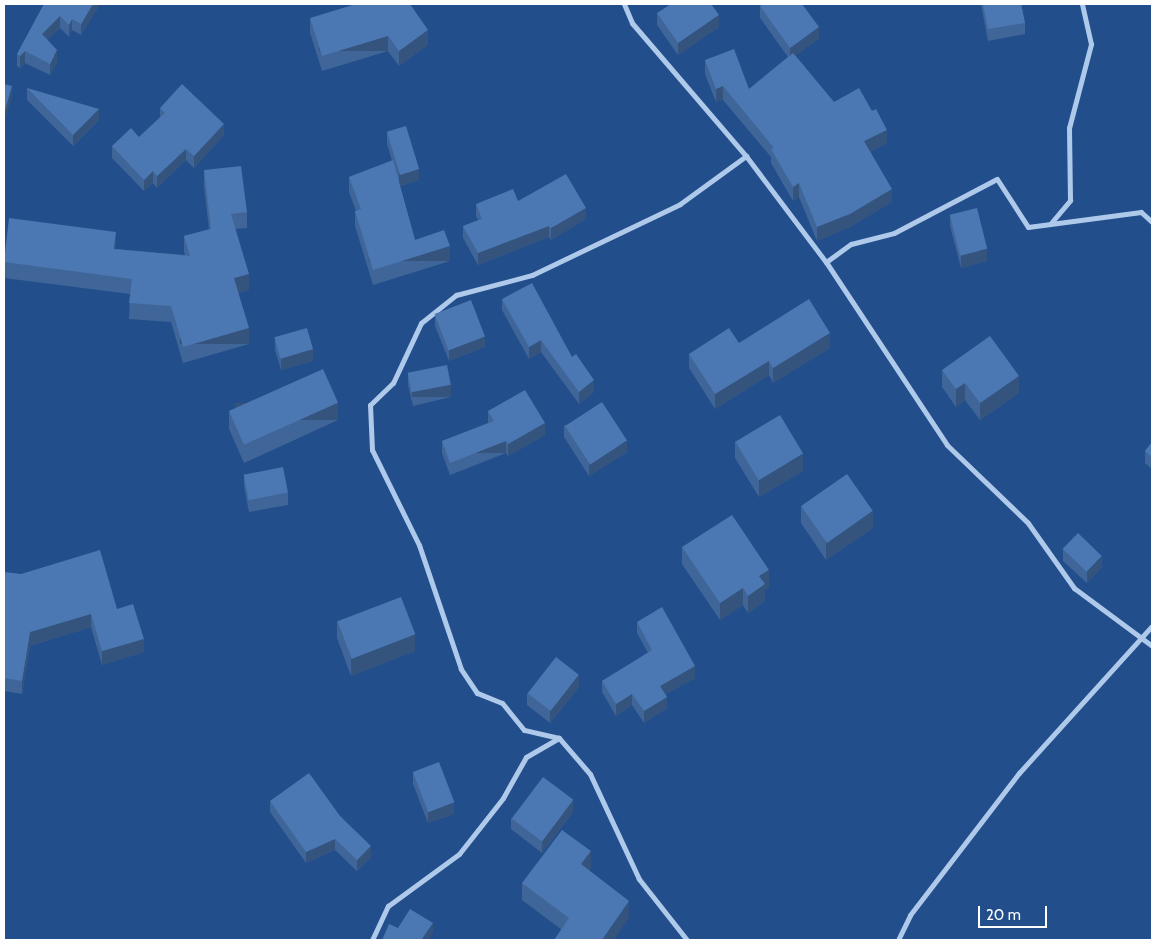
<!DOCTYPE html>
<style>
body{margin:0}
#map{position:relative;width:1156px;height:944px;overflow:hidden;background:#224e8b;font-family:Cabin,sans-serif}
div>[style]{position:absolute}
.street>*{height:5px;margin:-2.5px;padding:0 2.5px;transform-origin:2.5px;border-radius:2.5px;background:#afc9eb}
.wall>*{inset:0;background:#406699}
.shaded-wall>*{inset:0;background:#34537d;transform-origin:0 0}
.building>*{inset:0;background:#4b77b2;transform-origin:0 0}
span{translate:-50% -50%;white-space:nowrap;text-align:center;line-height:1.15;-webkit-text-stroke:4px #224e8b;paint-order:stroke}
.frame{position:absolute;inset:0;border:5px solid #fff;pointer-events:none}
.scale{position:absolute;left:978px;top:906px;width:69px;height:22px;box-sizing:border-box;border:2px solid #fff;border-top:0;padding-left:6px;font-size:15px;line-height:18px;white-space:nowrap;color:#fff;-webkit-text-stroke:4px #224e8b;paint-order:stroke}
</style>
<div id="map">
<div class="street">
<div style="left:624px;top:4px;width:21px;rotate:67deg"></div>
<div style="left:632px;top:23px;width:175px;rotate:49.4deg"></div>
<div style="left:746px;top:156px;width:133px;rotate:53deg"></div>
<div style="left:826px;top:262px;width:219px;rotate:56.5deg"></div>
<div style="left:947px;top:445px;width:112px;rotate:43.9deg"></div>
<div style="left:1028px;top:523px;width:80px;rotate:54.7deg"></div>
<div style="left:1074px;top:588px;width:97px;rotate:36.6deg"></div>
<div style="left:1051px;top:223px;width:30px;rotate:-50deg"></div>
<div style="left:1070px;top:200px;width:72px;rotate:-90.8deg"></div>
<div style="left:1069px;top:128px;width:87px;rotate:-75.3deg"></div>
<div style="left:1091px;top:44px;width:41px;rotate:-102.7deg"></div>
<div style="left:826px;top:262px;width:31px;rotate:-36deg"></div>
<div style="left:851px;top:244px;width:44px;rotate:-14.3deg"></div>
<div style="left:894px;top:233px;width:116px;rotate:-27.7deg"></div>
<div style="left:997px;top:179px;width:57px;rotate:57.1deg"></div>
<div style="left:1028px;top:227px;width:114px;rotate:-7.6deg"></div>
<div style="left:1141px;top:212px;width:15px;rotate:42deg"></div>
<div style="left:372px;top:940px;width:38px;rotate:-65deg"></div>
<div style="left:388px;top:906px;width:88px;rotate:-36.2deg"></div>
<div style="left:459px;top:854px;width:71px;rotate:-51.8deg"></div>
<div style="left:503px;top:798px;width:47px;rotate:-60.7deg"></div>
<div style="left:526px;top:757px;width:38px;rotate:-30deg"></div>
<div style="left:687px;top:940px;width:78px;rotate:-128.2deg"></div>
<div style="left:639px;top:879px;width:116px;rotate:-115deg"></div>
<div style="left:590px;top:774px;width:48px;rotate:-130.7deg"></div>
<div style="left:559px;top:738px;width:36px;rotate:-167deg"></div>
<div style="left:524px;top:730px;width:35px;rotate:-129deg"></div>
<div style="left:502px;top:703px;width:27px;rotate:-158deg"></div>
<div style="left:477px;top:693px;width:29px;rotate:-124deg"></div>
<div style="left:461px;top:669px;width:131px;rotate:-108.7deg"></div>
<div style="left:419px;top:545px;width:106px;rotate:-116.3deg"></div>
<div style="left:372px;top:450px;width:45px;rotate:-92.5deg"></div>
<div style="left:370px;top:405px;width:32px;rotate:-44deg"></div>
<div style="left:393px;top:383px;width:66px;rotate:-65deg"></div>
<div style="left:421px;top:323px;width:45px;rotate:-38.7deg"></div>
<div style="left:456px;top:295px;width:79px;rotate:-14.7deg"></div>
<div style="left:532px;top:275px;width:164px;rotate:-25.6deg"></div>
<div style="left:680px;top:204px;width:82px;rotate:-36deg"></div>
<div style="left:898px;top:940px;width:28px;rotate:-64deg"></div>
<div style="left:910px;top:915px;width:179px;rotate:-52.5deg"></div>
<div style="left:1019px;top:773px;width:198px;rotate:-47.9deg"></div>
</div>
<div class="wall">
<div style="clip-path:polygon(44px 4px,100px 4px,81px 35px,72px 30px,69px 37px,60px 28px,47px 40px,57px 62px,50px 75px,25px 63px,20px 68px,17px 66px,17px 54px)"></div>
<div style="clip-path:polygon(981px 4px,1021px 4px,1025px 23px,1025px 34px,988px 41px)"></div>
<div style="clip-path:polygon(760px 6px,819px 39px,795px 55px,834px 102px,887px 143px,870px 152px,892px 202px,850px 227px,817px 241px,799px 197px,793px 201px,771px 163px,771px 157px,723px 100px,716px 102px,705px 74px,705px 60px,749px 89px,788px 57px,760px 18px)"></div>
<div style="clip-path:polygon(657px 13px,719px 27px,678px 55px,657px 25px)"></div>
<div style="clip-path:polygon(310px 18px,428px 45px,399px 66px,388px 51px,322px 71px,310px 33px)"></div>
<div style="clip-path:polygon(27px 88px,99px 120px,73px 146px,27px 100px)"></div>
<div style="clip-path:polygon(160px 108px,224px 135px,194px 168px,186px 160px,157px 188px,153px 183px,144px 191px,112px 158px,112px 146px,139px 137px,160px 117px)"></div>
<div style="clip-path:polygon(387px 132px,419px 180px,400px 186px,415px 240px,450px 261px,373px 285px,355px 226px,355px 211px,356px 211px,349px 192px,349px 177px,392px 161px,387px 144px)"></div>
<div style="clip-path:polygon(204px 170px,247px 212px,247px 228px,235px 229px,249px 290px,238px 293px,249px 344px,183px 363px,171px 322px,129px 319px,130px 294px,4px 278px,4px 261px,116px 249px,185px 255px,184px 252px,184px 236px,209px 229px,204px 186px)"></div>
<div style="clip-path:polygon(518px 201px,586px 219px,551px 240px,549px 237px,478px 265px,463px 238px,463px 226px,478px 220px,476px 216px,476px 204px)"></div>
<div style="clip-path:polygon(950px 215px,987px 261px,961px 268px,950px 226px)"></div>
<div style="clip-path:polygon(502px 299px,572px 357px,594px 392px,579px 404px,541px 352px,529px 359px,502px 310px)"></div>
<div style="clip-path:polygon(435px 314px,485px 347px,449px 361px,435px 326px)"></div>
<div style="clip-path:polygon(275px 338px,313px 361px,281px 370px,275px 350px)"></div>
<div style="clip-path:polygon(739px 343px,830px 348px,773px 383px,769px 375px,715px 409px,689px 368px,689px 354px)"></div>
<div style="clip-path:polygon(942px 370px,1019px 393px,980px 420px,965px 400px,956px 407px,942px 387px)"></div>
<div style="clip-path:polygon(408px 373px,451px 397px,413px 406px,408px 385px)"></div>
<div style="clip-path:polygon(488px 411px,545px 435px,508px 456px,506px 453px,450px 475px,442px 453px,442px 441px,488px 423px)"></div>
<div style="clip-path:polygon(229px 412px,338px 420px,244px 463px,229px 429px)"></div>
<div style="clip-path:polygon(564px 425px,627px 452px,589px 476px,564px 437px)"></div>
<div style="clip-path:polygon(735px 441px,803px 471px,759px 497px,735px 458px)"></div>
<div style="clip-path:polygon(1152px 442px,1152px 469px,1145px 463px,1145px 451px)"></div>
<div style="clip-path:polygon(244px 474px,288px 493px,288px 505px,249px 512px,244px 486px)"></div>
<div style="clip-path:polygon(801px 506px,873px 528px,826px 560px,801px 523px)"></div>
<div style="clip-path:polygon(682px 547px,769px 587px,765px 590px,765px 601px,748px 613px,743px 605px,720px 620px,682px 564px)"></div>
<div style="clip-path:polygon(1063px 549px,1102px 567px,1087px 583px,1063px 561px)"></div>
<div style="clip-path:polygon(4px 572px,117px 609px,144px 652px,102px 665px,91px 627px,30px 646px,22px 694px,4px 691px)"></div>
<div style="clip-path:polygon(337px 621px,415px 651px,351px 676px,337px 638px)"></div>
<div style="clip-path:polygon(637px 622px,695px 678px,666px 694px,667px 708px,644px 723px,632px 705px,616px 716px,602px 692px,602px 681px,648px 653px,637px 633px)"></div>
<div style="clip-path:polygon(579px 687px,550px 723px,527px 705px,527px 693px)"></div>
<div style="clip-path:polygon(413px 772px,454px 814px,428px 823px,413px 784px)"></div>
<div style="clip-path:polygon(270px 801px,340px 816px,371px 857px,357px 871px,335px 850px,306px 863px,270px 812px)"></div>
<div style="clip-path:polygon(573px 812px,542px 853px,511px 829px,511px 818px)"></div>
<div style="clip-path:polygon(591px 868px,589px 871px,629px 918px,562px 930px,522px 900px,522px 883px)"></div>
</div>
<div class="shaded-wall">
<div style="clip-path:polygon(93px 4px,100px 4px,81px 35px,81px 24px)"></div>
<div style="clip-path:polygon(719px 15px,719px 27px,678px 55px,678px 43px)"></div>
<div style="clip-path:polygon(60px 16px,60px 28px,42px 46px,42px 34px)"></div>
<div style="clip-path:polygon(72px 19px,72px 30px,69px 37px,69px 25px)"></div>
<div style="clip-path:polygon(819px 27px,819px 39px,790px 60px,790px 48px)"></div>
<div style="clip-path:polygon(428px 30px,428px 45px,399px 66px,399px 51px)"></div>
<div style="left:388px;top:36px;width:15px;height:69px;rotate:90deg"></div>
<div style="clip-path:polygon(57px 50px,57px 62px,50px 75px,50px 64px)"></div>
<div style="clip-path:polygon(25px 51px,25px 63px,20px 68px,20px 56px)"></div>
<div style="clip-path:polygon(12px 86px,12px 96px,4px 124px,4px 114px)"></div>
<div style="clip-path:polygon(723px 86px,723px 100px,716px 102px,716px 89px)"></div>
<div style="clip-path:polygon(99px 109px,99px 120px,73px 146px,73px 135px)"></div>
<div style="clip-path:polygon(224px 124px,224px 135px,194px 168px,194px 156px)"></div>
<div style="clip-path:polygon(887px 130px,887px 143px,864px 155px,864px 141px)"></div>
<div style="clip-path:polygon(186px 149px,186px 160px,157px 188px,157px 176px)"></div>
<div style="clip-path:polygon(419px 169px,419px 180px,399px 186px,399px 174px)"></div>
<div style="clip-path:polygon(153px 171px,153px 183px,144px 191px,144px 180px)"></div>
<div style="clip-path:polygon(799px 183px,799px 197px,793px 201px,793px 187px)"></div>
<div style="clip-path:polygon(892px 189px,892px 202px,850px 227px,817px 241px,817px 227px)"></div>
<div style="clip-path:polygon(586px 208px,586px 219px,551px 240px,551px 228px)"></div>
<div style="clip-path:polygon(549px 226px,549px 237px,478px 265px,478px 253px)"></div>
<div style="clip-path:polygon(116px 232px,116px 248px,114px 265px,114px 249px)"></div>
<div style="left:450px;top:246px;width:15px;height:81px;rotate:90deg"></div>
<div style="clip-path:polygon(987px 249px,987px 261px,961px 268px,961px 256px)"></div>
<div style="clip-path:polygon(249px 274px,249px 290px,234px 294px,234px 278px)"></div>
<div style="left:249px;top:328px;width:16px;height:69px;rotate:90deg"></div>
<div style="clip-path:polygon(830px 333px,830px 348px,773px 383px,773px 368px)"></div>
<div style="clip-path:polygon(485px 336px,485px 347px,449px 361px,449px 349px)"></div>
<div style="clip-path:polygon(541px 340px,541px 352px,529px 359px,529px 347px)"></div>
<div style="clip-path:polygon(313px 349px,313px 361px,281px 370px,281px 359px)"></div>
<div style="clip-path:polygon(769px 361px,769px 375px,715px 409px,715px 394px)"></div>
<div style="clip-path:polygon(1019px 376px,1019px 393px,980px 420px,980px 403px)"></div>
<div style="clip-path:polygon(594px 380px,594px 392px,579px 404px,579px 392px)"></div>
<div style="clip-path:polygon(965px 383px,965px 400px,956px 407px,956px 389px)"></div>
<div style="left:451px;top:385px;width:12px;height:39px;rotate:90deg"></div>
<div style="left:338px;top:403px;width:17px;height:103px;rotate:90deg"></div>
<div style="clip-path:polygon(545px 423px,545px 435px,508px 456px,508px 444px)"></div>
<div style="left:506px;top:441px;width:12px;height:60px;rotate:90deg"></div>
<div style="clip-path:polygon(627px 441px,627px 452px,589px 476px,589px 464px)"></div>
<div style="clip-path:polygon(803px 454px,803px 471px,759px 497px,759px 480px)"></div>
<div style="clip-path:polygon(873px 511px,873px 528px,826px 560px,826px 542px)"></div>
<div style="clip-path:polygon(1102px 556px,1102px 567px,1087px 583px,1087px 571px)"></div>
<div style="clip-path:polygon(769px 570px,769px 587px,765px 590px,765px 601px,748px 613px,748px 596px,759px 576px)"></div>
<div style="clip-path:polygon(743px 588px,743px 605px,720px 620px,720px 603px)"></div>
<div style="clip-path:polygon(91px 614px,91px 627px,30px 646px,22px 694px,22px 681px,30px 632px)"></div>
<div style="clip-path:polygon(415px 634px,415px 651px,351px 676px,351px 659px)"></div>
<div style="clip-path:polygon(144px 639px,144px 652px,102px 665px,102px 651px)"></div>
<div style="clip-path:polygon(695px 666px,695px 678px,660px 697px,660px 686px)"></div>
<div style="clip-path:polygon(579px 675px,579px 687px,550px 723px,550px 711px)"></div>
<div style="clip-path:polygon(632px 694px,632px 705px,616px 716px,616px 704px)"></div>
<div style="clip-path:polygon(667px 697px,667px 708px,644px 723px,644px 711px)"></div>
<div style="clip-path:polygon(573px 800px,573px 812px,542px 853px,542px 841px)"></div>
<div style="clip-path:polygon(454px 802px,454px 814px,428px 823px,428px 812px)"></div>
<div style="clip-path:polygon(335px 839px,335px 850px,306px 863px,306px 852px)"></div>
<div style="clip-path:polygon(371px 846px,371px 857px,357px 871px,357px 860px)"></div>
<div style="clip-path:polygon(591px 851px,591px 868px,581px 882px,581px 864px)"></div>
<div style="clip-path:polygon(629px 901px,629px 918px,614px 940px,602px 940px)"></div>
<div style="clip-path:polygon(433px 923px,433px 933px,428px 940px,422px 940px,422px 939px)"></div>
</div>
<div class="building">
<div style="clip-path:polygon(44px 4px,93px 4px,81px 24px,72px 19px,69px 25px,60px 16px,42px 34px,57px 50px,50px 64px,25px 51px,20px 56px,17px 54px)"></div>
<div style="clip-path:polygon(356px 4px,410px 4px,428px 30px,399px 51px,388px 36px,322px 56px,310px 18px)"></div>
<div style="clip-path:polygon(671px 4px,711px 4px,719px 15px,678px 43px,657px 13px)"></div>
<div style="clip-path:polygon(763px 4px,802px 4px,819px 27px,790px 48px,760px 6px)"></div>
<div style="clip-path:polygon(983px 4px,1021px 4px,1025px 23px,988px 29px)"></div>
<div style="clip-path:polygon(734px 49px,749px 89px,793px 53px,834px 102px,859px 88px,872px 111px,876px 109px,887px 130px,864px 141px,892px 189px,850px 214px,817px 227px,799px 183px,793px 187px,771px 149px,774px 148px,723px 86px,716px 89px,705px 60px)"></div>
<div style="clip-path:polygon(4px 84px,12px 86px,4px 114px)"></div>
<div style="clip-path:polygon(182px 84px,224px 124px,194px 156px,186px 149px,157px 176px,153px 171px,144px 180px,112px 146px,131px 128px,139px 137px,165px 113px,160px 108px)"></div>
<div style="clip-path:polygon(27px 88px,99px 109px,73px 135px)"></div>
<div style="left:406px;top:126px;width:45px;height:20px;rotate:73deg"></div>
<div style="clip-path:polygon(393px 160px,415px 240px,444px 230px,450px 246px,373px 270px,355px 211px,361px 209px,349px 177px)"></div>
<div style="clip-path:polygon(241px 166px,247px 212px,231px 214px,249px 274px,234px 278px,249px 328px,183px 347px,171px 306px,129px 303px,132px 279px,4px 262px,9px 218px,116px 232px,114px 249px,190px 256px,184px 236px,211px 229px,204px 170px)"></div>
<div style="clip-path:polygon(566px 174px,586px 208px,551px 228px,549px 226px,478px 253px,463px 226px,482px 219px,476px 204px,513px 189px,518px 201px)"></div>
<div style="left:977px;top:208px;width:42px;height:28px;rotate:76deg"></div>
<div style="clip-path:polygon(532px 283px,572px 357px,576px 354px,594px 380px,579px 392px,541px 340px,529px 347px,502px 299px)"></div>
<div style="clip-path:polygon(809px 299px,830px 333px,773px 368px,769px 361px,715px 394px,689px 354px,729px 328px,739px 343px)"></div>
<div style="left:471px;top:300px;width:39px;height:39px;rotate:69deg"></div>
<div style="left:307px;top:328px;width:22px;height:34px;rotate:74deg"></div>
<div style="clip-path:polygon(990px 336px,1019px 376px,980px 403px,965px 383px,956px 389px,942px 370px)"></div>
<div style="left:447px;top:365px;width:20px;height:40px;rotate:79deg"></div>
<div style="left:323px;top:369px;width:37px;height:103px;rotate:66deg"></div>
<div style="clip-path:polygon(525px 390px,545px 423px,508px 444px,506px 441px,450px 463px,442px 441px,494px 421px,488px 411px)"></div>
<div style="left:602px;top:402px;width:46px;height:44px;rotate:57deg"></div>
<div style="left:780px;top:415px;width:45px;height:52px;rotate:59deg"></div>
<div style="clip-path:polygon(1152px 442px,1152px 457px,1145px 451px)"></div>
<div style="left:283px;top:467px;width:26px;height:40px;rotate:79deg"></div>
<div style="left:847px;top:474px;width:45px;height:56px;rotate:55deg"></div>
<div style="clip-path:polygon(732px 515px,769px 570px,759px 576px,765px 584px,748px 596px,743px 588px,720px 603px,682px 547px)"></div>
<div style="left:1078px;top:533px;width:33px;height:22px;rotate:44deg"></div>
<div style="clip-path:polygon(100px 550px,117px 609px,133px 604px,144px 639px,102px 651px,91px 614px,30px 632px,22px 681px,4px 678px,4px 572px,21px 574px)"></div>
<div style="left:401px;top:597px;width:40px;height:68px;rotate:69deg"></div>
<div style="clip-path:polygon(662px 607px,695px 666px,660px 686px,667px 697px,644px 711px,632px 694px,616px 704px,602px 681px,652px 650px,637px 622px)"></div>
<div style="left:556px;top:657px;width:29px;height:46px;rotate:38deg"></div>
<div style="left:439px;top:762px;width:43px;height:28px;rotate:69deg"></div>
<div style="clip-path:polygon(309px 773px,340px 816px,371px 846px,357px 860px,335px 839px,306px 852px,270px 801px)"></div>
<div style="left:543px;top:777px;width:38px;height:52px;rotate:37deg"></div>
<div style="clip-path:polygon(562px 830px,591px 851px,581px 864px,629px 901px,602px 940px,554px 940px,569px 918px,522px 883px)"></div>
<div style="clip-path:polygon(410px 909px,433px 923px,422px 939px,426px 940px,382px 940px,389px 924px,398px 928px)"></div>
</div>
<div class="frame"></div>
<div class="scale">20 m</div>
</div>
